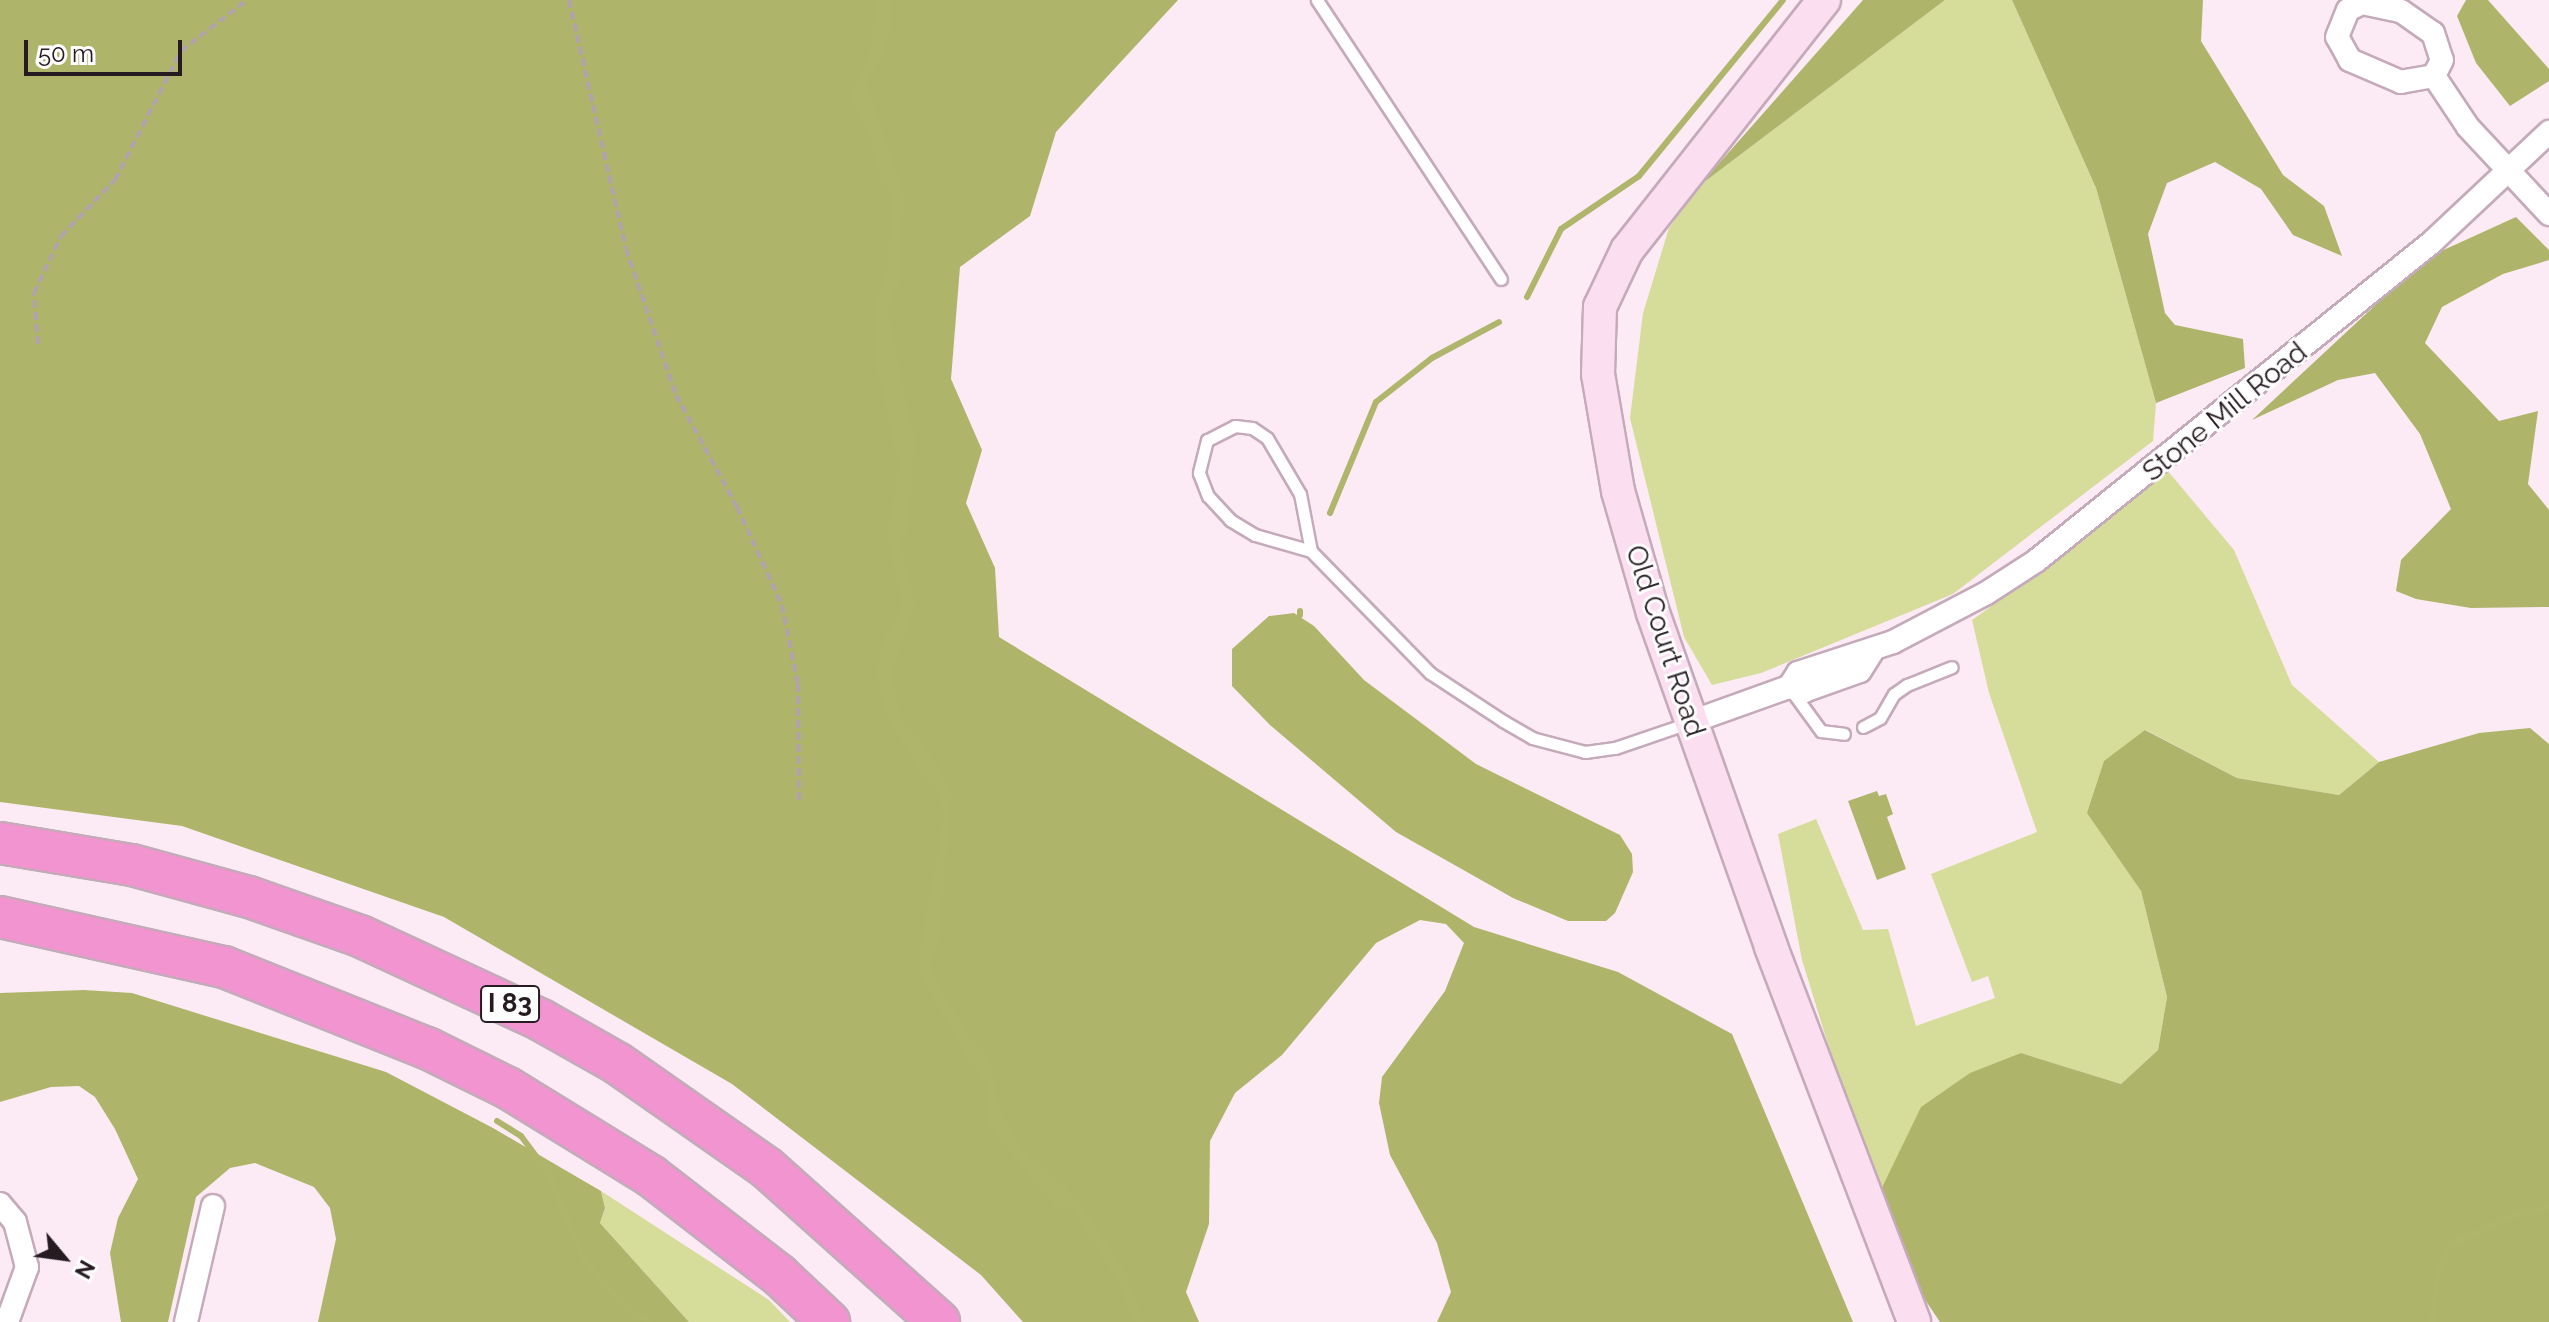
<!DOCTYPE html>
<style>
body{margin:0}
#map{position:relative;width:2549px;height:1322px;overflow:hidden;background:#fcebf5;font-family:Raleway,sans-serif}
div>[style]{position:absolute}
.green>*{inset:0;background:#d6dd9a}
.forest>*{inset:0;background:#aeb56b}
.water>*{inset:0;background:#afb66b}
.stream>*{height:6px;margin:-3px;padding:0 3px;transform-origin:3px;border-radius:3px;background:#afb66b}
.path>*{height:4px;margin-top:-2px;transform-origin:0;background:repeating-linear-gradient(90deg,#b1a2ab 0 8px,transparent 0 12px)}
.roads{filter:drop-shadow(2px 0 #c5aaba) drop-shadow(-2px 0 #c5aaba) drop-shadow(0 2px #c5aaba) drop-shadow(0 -2px #c5aaba)}
.lane>*{height:11px;margin:-5.5px;padding:0 5.5px;transform-origin:5.5px;border-radius:5.5px;background:#fff}
.street>*{height:22px;margin:-11px;padding:0 11px;transform-origin:11px;border-radius:11px;background:#fff}
.secondary>*{height:32px;margin:-16px;padding:0 16px;transform-origin:16px;border-radius:16px;background:#fbdff1}
.highway>*{height:40px;margin:-20px;padding:0 20px;transform-origin:20px;border-radius:20px;background:#f194d0}
span{translate:-50% -50%;white-space:nowrap;text-align:center;line-height:1.15;-webkit-text-stroke:6px #fdfdfd;paint-order:stroke}
.shield-label span{padding:2px 6px;background:#fdfdfd;border:2px solid;border-radius:6px;-webkit-text-stroke-width:0}
.shield-label{font-size:26px;color:#251b21;font-weight:700}
.street-label{font-size:28px;color:#251b21}
.north{position:absolute;left:24px;top:1218px;width:80px;height:80px;-webkit-text-stroke:6px #fdfdfd;paint-order:stroke;rotate:119deg;font-size:22px;font-weight:700;line-height:32px;text-align:center;color:#251b21}
.north::after{content:'';display:block;margin:auto;width:28px;height:36px;background:#251b21;clip-path:polygon(50% 0,100% 100%,50% 72%,0 100%)}
.scale{position:absolute;left:24px;top:40px;width:158px;height:36px;box-sizing:border-box;border:4px solid #251b21;border-top:0;padding-left:10px;font-size:24px;line-height:28px;white-space:nowrap;color:#251b21;-webkit-text-stroke:6px #fdfdfd;paint-order:stroke}
</style>
<div id="map">
<div class="green">
<div style="clip-path:polygon(1945px 0,2012px 0,2096px 188px,2156px 403px,2153px 441px,1953px 594px,1761px 673px,1712px 685px,1684px 637px,1630px 418px,1643px 313px,1669px 228px,1699px 186px)"></div>
<div style="clip-path:polygon(2167px 470px,2234px 550px,2292px 685px,2379px 762px,2339px 795px,2237px 778px,2146px 730px,2088px 813px,2141px 891px,2167px 997px,2158px 1050px,2121px 1084px,2021px 1053px,1876px 1200px,1802px 960px,1778px 834px,1816px 819px,1863px 930px,1888px 929px,1916px 1026px,1995px 998px,1988px 976px,1972px 982px,1931px 874px,2037px 832px,1989px 693px,1972px 620px,2061px 557px)"></div>
<div style="clip-path:polygon(601px 1191px,769px 1300px,790px 1322px,689px 1322px,600px 1223px,605px 1208px)"></div>
</div>
<div class="forest">
<div style="clip-path:polygon(0 0,1178px 0,1056px 132px,1030px 216px,960px 267px,951px 379px,982px 450px,966px 503px,995px 568px,999px 637px,1474px 927px,1618px 972px,1732px 1034px,1853px 1322px,1437px 1322px,1451px 1292px,1437px 1243px,1390px 1155px,1379px 1103px,1382px 1077px,1445px 991px,1464px 943px,1446px 924px,1420px 920px,1376px 943px,1282px 1055px,1235px 1093px,1210px 1141px,1209px 1224px,1186px 1292px,1199px 1322px,1023px 1322px,981px 1275px,732px 1084px,444px 917px,182px 826px,0 802px)"></div>
<div style="clip-path:polygon(1863px 0,1945px 0,1699px 186px)"></div>
<div style="clip-path:polygon(2012px 0,2203px 0,2201px 41px,2283px 175px,2324px 206px,2342px 256px,2293px 235px,2261px 189px,2215px 162px,2167px 183px,2148px 234px,2165px 313px,2175px 325px,2243px 339px,2245px 368px,2156px 403px,2096px 188px)"></div>
<div style="clip-path:polygon(2466px 0,2488px 0,2549px 69px,2549px 81px,2510px 106px,2476px 63px,2457px 16px)"></div>
<div style="clip-path:polygon(2516px 217px,2549px 250px,2549px 260px,2503px 274px,2442px 307px,2425px 343px,2499px 421px,2538px 411px,2528px 484px,2549px 510px,2549px 607px,2471px 608px,2416px 599px,2396px 591px,2401px 560px,2451px 509px,2420px 434px,2375px 373px,2338px 380px,2252px 420px,2426px 258px)"></div>
<div style="clip-path:polygon(2530px 728px,2549px 744px,2549px 1322px,1940px 1322px,1893px 1252px,1876px 1200px,1921px 1107px,1970px 1073px,2021px 1053px,2121px 1084px,2158px 1050px,2167px 997px,2141px 891px,2087px 813px,2104px 761px,2145px 730px,2237px 778px,2339px 795px,2379px 762px,2479px 733px)"></div>
<div style="clip-path:polygon(84px 990px,132px 993px,386px 1072px,493px 1128px,601px 1191px,605px 1208px,600px 1223px,689px 1322px,318px 1322px,336px 1239px,330px 1208px,314px 1187px,255px 1163px,230px 1168px,196px 1197px,168px 1322px,121px 1322px,110px 1253px,118px 1218px,138px 1179px,115px 1129px,95px 1097px,79px 1086px,51px 1087px,0 1102px,0 993px)"></div>
</div>
<div class="water">
<div style="clip-path:polygon(877px 0,890px 0,891px 28px,882px 57px,865px 80px,903px 191px,902px 275px,887px 309px,915px 443px,907px 533px,900px 540px,915px 605px,891px 674px,902px 721px,930px 754px,951px 794px,939px 941px,929px 967px,963px 1028px,991px 1061px,996px 1103px,1006px 1123px,1025px 1152px,1066px 1187px,1094px 1223px,1125px 1272px,1144px 1322px,1135px 1322px,1115px 1276px,1075px 1213px,1066px 1205px,1060px 1212px,986px 1122px,988px 1085px,966px 1057px,918px 967px,944px 813px,939px 790px,919px 769px,885px 713px,877px 669px,884px 639px,903px 604px,887px 538px,899px 465px,876px 363px,873px 311px,888px 267px,892px 191px,882px 185px,870px 136px,848px 96px,869px 60px)"></div>
<div style="clip-path:polygon(1294px 613px,1314px 626px,1364px 680px,1476px 764px,1620px 835px,1632px 854px,1633px 872px,1615px 913px,1606px 921px,1568px 921px,1513px 898px,1396px 832px,1270px 725px,1232px 686px,1232px 649px,1269px 616px)"></div>
<div style="clip-path:polygon(1877px 791px,1879px 796px,1886px 794px,1893px 814px,1887px 817px,1906px 869px,1877px 880px,1848px 801px)"></div>
</div>
<div class="stream">
<div style="left:1527px;top:297px;width:76px;rotate:-63.4deg"></div>
<div style="left:1561px;top:229px;width:94px;rotate:-34.2deg"></div>
<div style="left:1639px;top:176px;width:227px;rotate:-50.7deg"></div>
<div style="left:1330px;top:513px;width:120px;rotate:-67.5deg"></div>
<div style="left:1376px;top:402px;width:71px;rotate:-38.2deg"></div>
<div style="left:1432px;top:358px;width:76px;rotate:-28.2deg"></div>
<div style="left:1300px;top:615px;width:4px;rotate:-90deg"></div>
<div style="left:497px;top:1121px;width:28px;rotate:32deg"></div>
<div style="left:521px;top:1136px;width:44px;rotate:53.4deg"></div>
<div style="left:547px;top:1171px;width:94px;rotate:67.5deg"></div>
<div style="left:583px;top:1258px;width:57px;rotate:49.3deg"></div>
<div style="left:620px;top:1301px;width:35px;rotate:37deg"></div>
<div style="left:2432px;top:1322px;width:49px;rotate:-83deg"></div>
<div style="left:2438px;top:1273px;width:29px;rotate:-68deg"></div>
<div style="left:2449px;top:1246px;width:66px;rotate:-26.2deg"></div>
<div style="left:2508px;top:1217px;width:42px;rotate:-13.7deg"></div>
</div>
<div class="path">
<div style="left:569px;top:0;width:255px;rotate:77.1deg"></div>
<div style="left:626px;top:249px;width:154px;rotate:71.1deg"></div>
<div style="left:676px;top:395px;width:128px;rotate:61.4deg"></div>
<div style="left:737px;top:507px;width:108px;rotate:65.3deg"></div>
<div style="left:782px;top:605px;width:81px;rotate:78.6deg"></div>
<div style="left:798px;top:684px;width:120px;rotate:89.5deg"></div>
<div style="left:38px;top:344px;width:51px;rotate:-94.5deg"></div>
<div style="left:34px;top:293px;width:63px;rotate:-64.7deg"></div>
<div style="left:61px;top:236px;width:78px;rotate:-46deg"></div>
<div style="left:115px;top:180px;width:145px;rotate:-62.9deg"></div>
<div style="left:181px;top:51px;width:83px;rotate:-37.7deg"></div>
</div>
<div class="roads">
<div class="lane">
<div style="left:1317px;top:0;width:334px;rotate:56.6deg"></div>
<div style="left:1311px;top:551px;width:58px;rotate:-100.9deg"></div>
<div style="left:1300px;top:494px;width:65px;rotate:-120.5deg"></div>
<div style="left:1267px;top:438px;width:18px;rotate:-146deg"></div>
<div style="left:1252px;top:428px;width:17px;rotate:-173deg"></div>
<div style="left:1235px;top:426px;width:31px;rotate:153deg"></div>
<div style="left:1207px;top:440px;width:34px;rotate:104deg"></div>
<div style="left:1199px;top:473px;width:25px;rotate:69deg"></div>
<div style="left:1208px;top:496px;width:33px;rotate:47deg"></div>
<div style="left:1230px;top:520px;width:29px;rotate:31deg"></div>
<div style="left:1255px;top:535px;width:58px;rotate:15.9deg"></div>
<div style="left:1311px;top:551px;width:170px;rotate:45.7deg"></div>
<div style="left:1430px;top:673px;width:87px;rotate:33.3deg"></div>
<div style="left:1503px;top:721px;width:34px;rotate:30deg"></div>
<div style="left:1532px;top:738px;width:55px;rotate:14.8deg"></div>
<div style="left:1585px;top:752px;width:30px;rotate:-8deg"></div>
<div style="left:1615px;top:748px;width:80px;rotate:-18.9deg"></div>
<div style="left:1791px;top:690px;width:51px;rotate:53.8deg"></div>
<div style="left:1821px;top:731px;width:23px;rotate:7deg"></div>
<div style="left:1863px;top:727px;width:19px;rotate:-28deg"></div>
<div style="left:1880px;top:718px;width:28px;rotate:-60deg"></div>
<div style="left:1894px;top:694px;width:16px;rotate:-35deg"></div>
<div style="left:1907px;top:685px;width:48px;rotate:-21.8deg"></div>
</div>
<div class="street">
<div style="left:2362px;top:3px;width:40px;rotate:12deg"></div>
<div style="left:2401px;top:11px;width:39px;rotate:35deg"></div>
<div style="left:2433px;top:33px;width:28px;rotate:72deg"></div>
<div style="left:2442px;top:60px;width:18px;rotate:117deg"></div>
<div style="left:2434px;top:76px;width:34px;rotate:170deg"></div>
<div style="left:2401px;top:82px;width:56px;rotate:-156.7deg"></div>
<div style="left:2350px;top:60px;width:26px;rotate:-119deg"></div>
<div style="left:2337px;top:37px;width:29px;rotate:-68deg"></div>
<div style="left:2348px;top:10px;width:16px;rotate:-27deg"></div>
<div style="left:2434px;top:76px;width:61px;rotate:56.3deg"></div>
<div style="left:2468px;top:127px;width:119px;rotate:47deg"></div>
<div style="left:1789px;top:687px;width:16px;rotate:15deg"></div>
<div style="left:1804px;top:691px;width:59px;rotate:-19.7deg"></div>
<div style="left:1860px;top:671px;width:22px;rotate:-58deg"></div>
<div style="left:1691px;top:722px;width:104px;rotate:-19.7deg"></div>
<div style="left:1789px;top:687px;width:17px;rotate:-57deg"></div>
<div style="left:1798px;top:673px;width:100px;rotate:-18.1deg"></div>
<div style="left:1893px;top:642px;width:104px;rotate:-27.6deg"></div>
<div style="left:1985px;top:594px;width:61px;rotate:-32.9deg"></div>
<div style="left:2036px;top:561px;width:509px;rotate:-38.85deg"></div>
<div style="left:2432px;top:242px;width:161px;rotate:-43.2deg"></div>
<div style="left:0;top:1204px;width:23px;rotate:50deg"></div>
<div style="left:15px;top:1222px;width:47px;rotate:75.1deg"></div>
<div style="left:27px;top:1267px;width:59px;rotate:110deg"></div>
<div style="left:186px;top:1322px;width:119px;rotate:-76.9deg"></div>
</div>
<div class="secondary">
<div style="left:1824px;top:0;width:318px;rotate:128.2deg"></div>
<div style="left:1627px;top:250px;width:63px;rotate:115.3deg"></div>
<div style="left:1600px;top:307px;width:67px;rotate:91.7deg"></div>
<div style="left:1598px;top:374px;width:119px;rotate:80.3deg"></div>
<div style="left:1618px;top:491px;width:127px;rotate:74deg"></div>
<div style="left:1653px;top:613px;width:354px;rotate:70.5deg"></div>
<div style="left:1771px;top:947px;width:401px;rotate:69.1deg"></div>
</div>
<div class="highway">
<div style="left:0;top:843px;width:134px;rotate:9.5deg"></div>
<div style="left:132px;top:865px;width:121px;rotate:15.3deg"></div>
<div style="left:249px;top:897px;width:118px;rotate:19.4deg"></div>
<div style="left:360px;top:936px;width:200px;rotate:24.9deg"></div>
<div style="left:541px;top:1020px;width:87px;rotate:29.5deg"></div>
<div style="left:617px;top:1063px;width:183px;rotate:35deg"></div>
<div style="left:767px;top:1168px;width:231px;rotate:41.8deg"></div>
<div style="left:0;top:917px;width:230px;rotate:12.6deg"></div>
<div style="left:224px;top:967px;width:219px;rotate:21.8deg"></div>
<div style="left:427px;top:1048px;width:90px;rotate:26.3deg"></div>
<div style="left:508px;top:1088px;width:168px;rotate:31.6deg"></div>
<div style="left:651px;top:1176px;width:162px;rotate:37.7deg"></div>
<div style="left:779px;top:1275px;width:69px;rotate:43.2deg"></div>
</div>
</div>
<div class="shield-label">
<span style="left:510px;top:1004px">I 83</span>
</div>
<div class="street-label">
<span style="left:2225px;top:412px;rotate:-39deg">Stone Mill Road</span>
<span style="left:1665px;top:641px;rotate:72deg">Old Court Road</span>
</div>
<div class="north">N</div>
<div class="scale">50 m</div>
</div>
